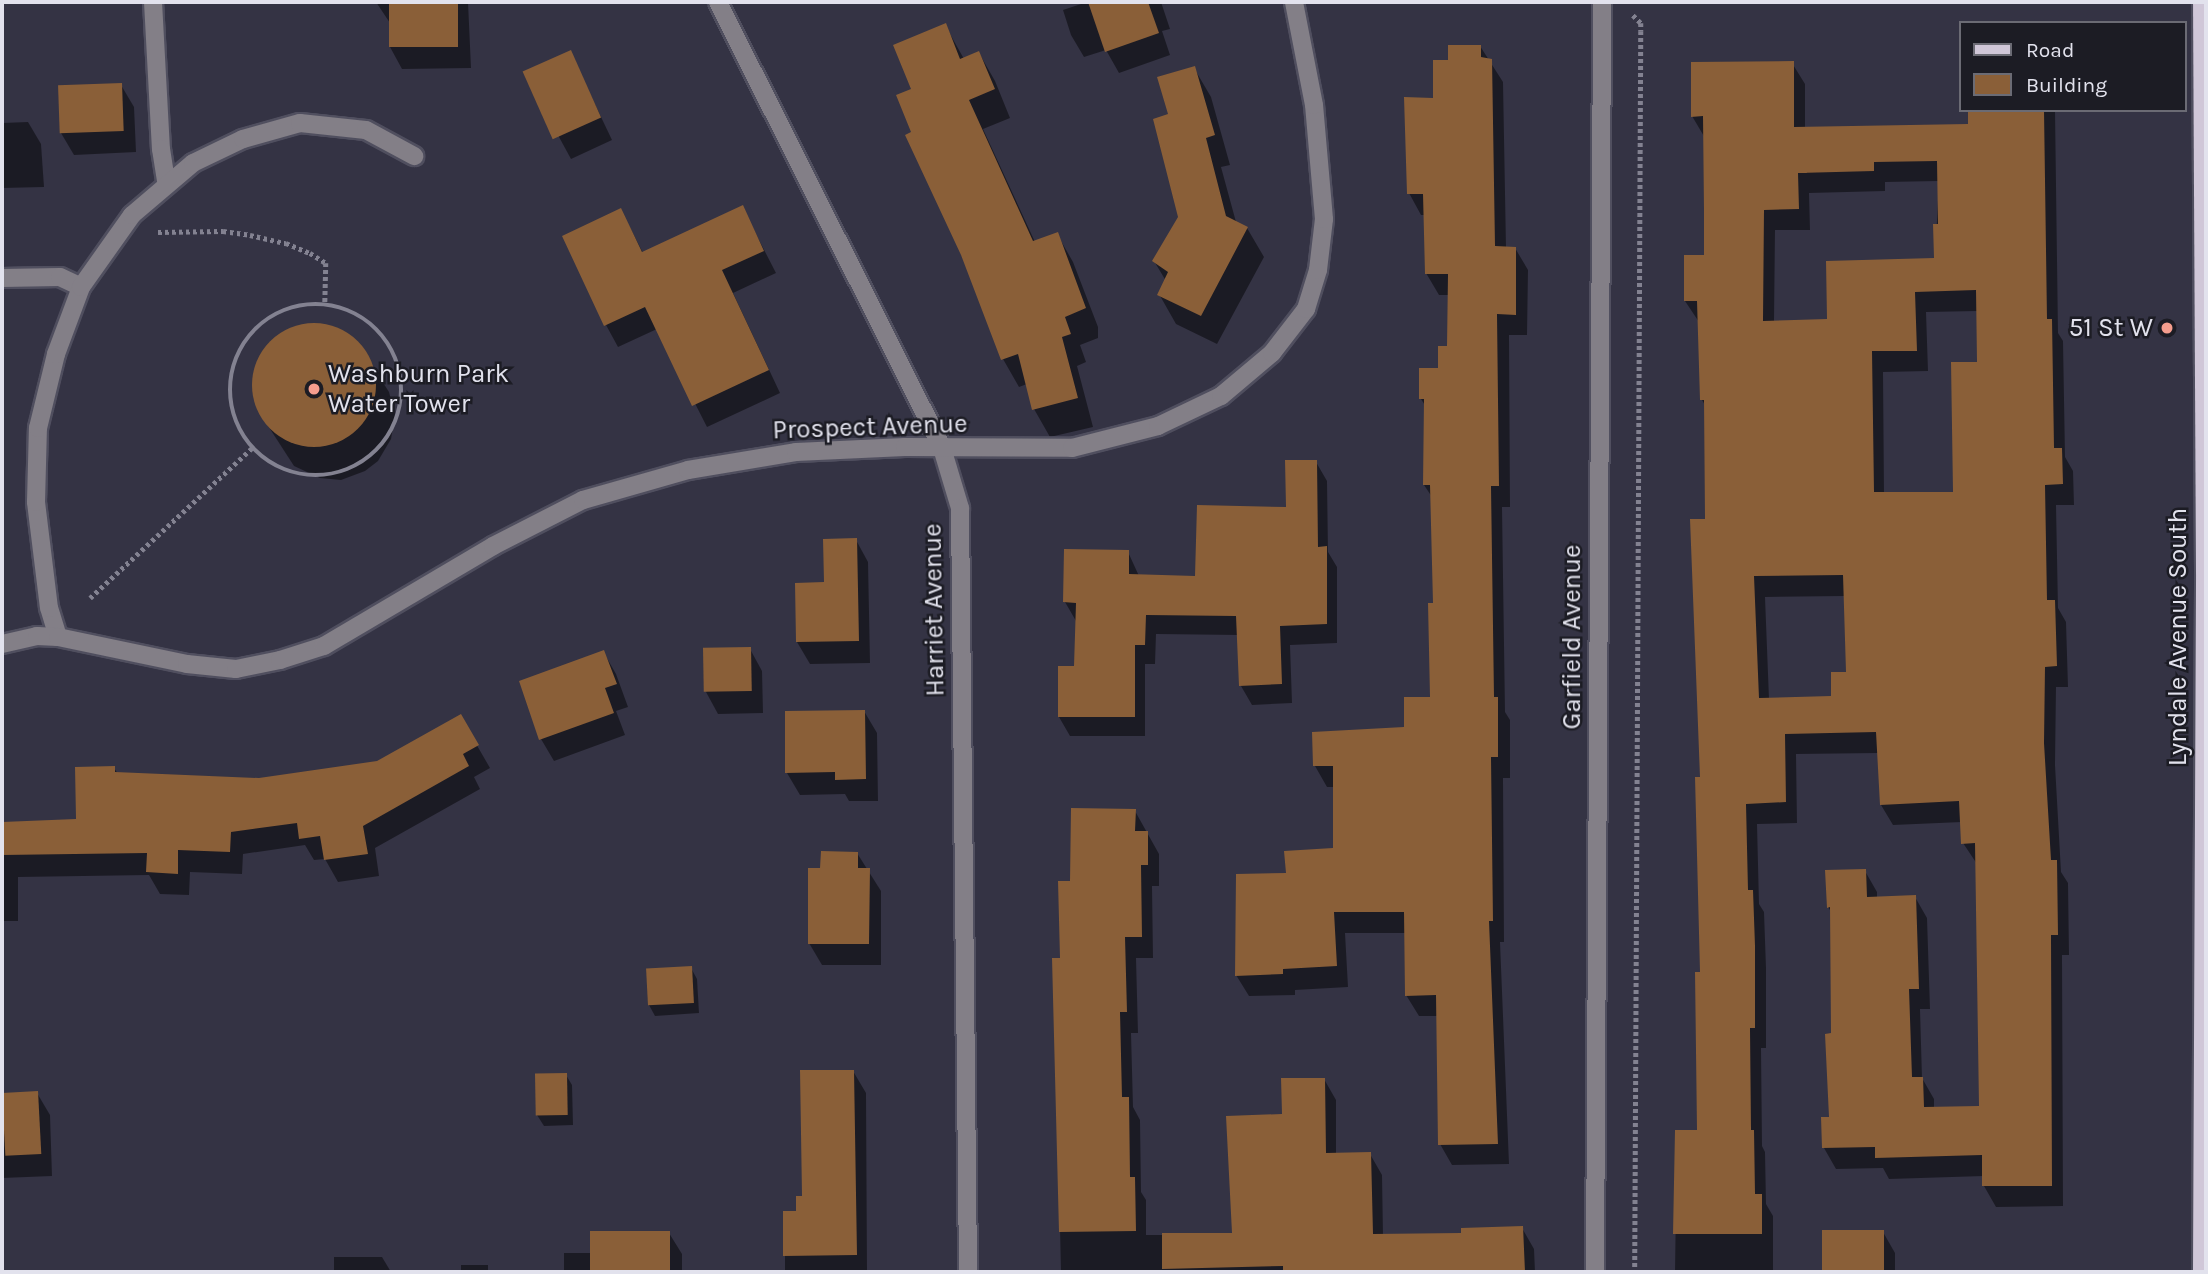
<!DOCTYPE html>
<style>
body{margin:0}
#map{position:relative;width:2208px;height:1274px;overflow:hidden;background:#343344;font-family:Karla,sans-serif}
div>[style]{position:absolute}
.shadow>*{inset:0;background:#0007;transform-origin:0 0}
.building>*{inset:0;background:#8a5f38;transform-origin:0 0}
.round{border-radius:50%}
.path>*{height:4.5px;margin-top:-2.25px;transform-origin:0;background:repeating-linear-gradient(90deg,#838291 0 3.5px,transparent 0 7px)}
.path>.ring{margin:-2.25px;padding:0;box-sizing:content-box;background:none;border:4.5px solid #838291;border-radius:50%}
.roads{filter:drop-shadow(2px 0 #504f5f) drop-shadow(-2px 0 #504f5f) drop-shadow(0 2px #504f5f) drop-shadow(0 -2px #504f5f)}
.minor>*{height:18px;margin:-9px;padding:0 9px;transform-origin:9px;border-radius:9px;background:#837f87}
.major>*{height:18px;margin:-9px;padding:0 9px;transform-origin:9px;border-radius:9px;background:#d0c7d8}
.dots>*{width:19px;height:19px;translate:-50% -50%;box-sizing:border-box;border:4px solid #1c1c24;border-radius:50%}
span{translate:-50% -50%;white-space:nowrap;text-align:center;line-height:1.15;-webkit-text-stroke:5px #1c1c24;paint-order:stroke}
.poi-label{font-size:26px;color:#e2e2ed}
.right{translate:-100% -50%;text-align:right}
.left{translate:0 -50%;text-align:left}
.street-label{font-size:26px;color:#e2e2ed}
.frame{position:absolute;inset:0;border:4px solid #e2e2ed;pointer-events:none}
.legend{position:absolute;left:1959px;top:21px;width:228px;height:91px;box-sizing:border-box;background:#1c1c24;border:2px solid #6b6b74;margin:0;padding:9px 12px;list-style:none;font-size:21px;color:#e2e2ed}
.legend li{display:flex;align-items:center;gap:14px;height:35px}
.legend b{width:35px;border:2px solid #6b6b74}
</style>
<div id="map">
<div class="shadow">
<div style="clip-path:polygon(376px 2px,468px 2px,471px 68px,402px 69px,390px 47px,390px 23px)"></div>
<div style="clip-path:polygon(1087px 2px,1161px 2px,1170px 29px,1162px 31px,1170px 55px,1119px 73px,1106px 50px,1084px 57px,1071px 35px,1063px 10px)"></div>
<div style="clip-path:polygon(945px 25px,964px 59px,979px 53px,995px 81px,1010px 118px,983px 129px,1035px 242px,1057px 234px,1073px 262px,1098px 327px,1098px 338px,1080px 345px,1086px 362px,1077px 366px,1093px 427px,1050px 437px,1034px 409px,1027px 384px,1019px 387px,1003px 359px,913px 133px,914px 90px)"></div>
<div style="clip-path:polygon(1480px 46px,1503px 82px,1506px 248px,1515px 248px,1528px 270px,1527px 335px,1509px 335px,1510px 507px,1502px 507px,1505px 712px,1510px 720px,1510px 778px,1503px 778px,1504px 942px,1500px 942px,1509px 1164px,1452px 1165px,1440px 1144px,1438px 1016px,1419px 1016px,1406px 995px,1406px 933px,1345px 933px,1348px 987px,1295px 990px,1295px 995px,1249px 996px,1236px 975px,1288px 875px,1335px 850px,1335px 787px,1327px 787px,1315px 766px,1405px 729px,1432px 699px,1435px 605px,1432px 497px,1424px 485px,1426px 407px,1421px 399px,1440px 370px,1449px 348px,1450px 295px,1439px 295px,1426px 273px,1425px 215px,1421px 215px,1409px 193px,1435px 100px,1450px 62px)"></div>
<div style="clip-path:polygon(570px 52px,612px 140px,571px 159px,559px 137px)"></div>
<div style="clip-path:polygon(evenodd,1792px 63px,1805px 84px,1805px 129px,1970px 126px,1970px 110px,2055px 110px,2058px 333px,2063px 341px,2065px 457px,2073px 471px,2074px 505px,2056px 505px,2058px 608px,2066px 622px,2068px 687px,2056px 687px,2055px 765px,2061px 872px,2068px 883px,2069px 955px,2062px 955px,2063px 1206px,1996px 1207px,1984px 1186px,1984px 1176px,1889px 1179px,1883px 1168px,1836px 1169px,1824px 1148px,1831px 1118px,1833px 1035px,1832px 913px,1828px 907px,1865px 871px,1877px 892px,1877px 899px,1915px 897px,1927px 918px,1930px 1009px,1920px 1009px,1922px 1078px,1934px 1099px,1934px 1108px,1981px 1107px,1977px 864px,1963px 843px,1962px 822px,1893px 825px,1881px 805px,1879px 753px,1796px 754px,1797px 823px,1757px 824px,1759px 904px,1764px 912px,1766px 968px,1766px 1048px,1761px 1048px,1762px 1146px,1765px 1152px,1766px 1204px,1773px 1216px,1773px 1272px,1675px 1272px,1677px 1132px,1698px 1132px,1702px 973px,1706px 407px,1702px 400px,1699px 322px,1685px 301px,1706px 256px,1705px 138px,1692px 116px,1792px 63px,1939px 181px,1935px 259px,1829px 321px,1774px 322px,1775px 230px,1810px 230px,1809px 193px,1885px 191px,1885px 182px,1939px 181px,1792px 63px,1978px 311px,1979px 364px,1955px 494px,1884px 494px,1883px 372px,1928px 371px,1926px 312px,1978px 311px,1792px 63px,1845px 596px,1848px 674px,1833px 697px,1769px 699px,1765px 597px,1845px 596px)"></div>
<div style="clip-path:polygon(1194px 68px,1211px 97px,1230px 165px,1221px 167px,1236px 222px,1247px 228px,1264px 257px,1217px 344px,1176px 324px,1159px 294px,1166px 281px,1154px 261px,1180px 217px,1170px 115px)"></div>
<div style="clip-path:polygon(121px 85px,134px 107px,136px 152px,74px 155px,61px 133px)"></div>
<div style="clip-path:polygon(28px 122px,41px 144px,44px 187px,2px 188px,2px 123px)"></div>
<div style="clip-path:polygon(742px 207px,776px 273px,733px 293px,780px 393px,707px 427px,657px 329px,618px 347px,606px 325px,621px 210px,643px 253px)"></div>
<div style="clip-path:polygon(315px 324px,339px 329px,357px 342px,389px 392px,395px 416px,391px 439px,378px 461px,365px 471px,341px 480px,320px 478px,294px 466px,261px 415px,254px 396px,254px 377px,260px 357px,275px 338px,290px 330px)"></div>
<div style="clip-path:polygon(1316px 462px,1327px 481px,1328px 552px,1337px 567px,1337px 643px,1290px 645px,1292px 703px,1252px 705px,1241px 686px,1239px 635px,1156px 634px,1155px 664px,1145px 664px,1145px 736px,1070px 736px,1059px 717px,1076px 667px,1076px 621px,1065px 602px,1128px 552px,1139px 576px,1197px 578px,1287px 509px)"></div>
<div style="clip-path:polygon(856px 540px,868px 562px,870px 663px,810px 664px,797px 642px,825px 584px)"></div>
<div style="clip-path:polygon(750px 649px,762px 671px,763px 713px,718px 714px,706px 692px)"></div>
<div style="clip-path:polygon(604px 653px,616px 674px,628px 707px,616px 711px,625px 735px,554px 761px,541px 739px)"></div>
<div style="clip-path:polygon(864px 711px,877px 733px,878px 801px,849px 801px,845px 794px,800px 795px,787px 773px)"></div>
<div style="clip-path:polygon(460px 716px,490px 768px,474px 777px,480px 789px,375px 848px,379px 876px,338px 882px,325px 859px,314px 860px,305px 845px,243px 854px,242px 874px,190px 872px,189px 895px,160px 894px,149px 875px,18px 877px,18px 921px,2px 921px,2px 823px,78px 821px,114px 768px,118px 774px,259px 780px,377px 763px)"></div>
<div style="clip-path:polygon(1135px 811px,1159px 854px,1159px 886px,1152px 886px,1153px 958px,1136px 958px,1138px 1033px,1131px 1033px,1133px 1107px,1140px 1120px,1141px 1192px,1146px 1200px,1146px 1235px,1234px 1235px,1284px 1116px,1324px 1079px,1336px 1100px,1336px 1154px,1370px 1154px,1382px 1175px,1383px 1236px,1463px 1235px,1522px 1228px,1534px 1249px,1535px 1272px,1061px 1272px,1054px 960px,1062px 960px,1072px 882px)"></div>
<div style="clip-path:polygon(857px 853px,881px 891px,881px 965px,822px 965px,809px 943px,822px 869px)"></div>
<div style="clip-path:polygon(691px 968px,697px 979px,699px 1013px,655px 1016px,649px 1005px)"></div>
<div style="clip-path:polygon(853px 1071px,866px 1093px,867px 1272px,785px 1272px,785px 1213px,798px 1213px)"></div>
<div style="clip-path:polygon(566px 1075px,572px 1085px,573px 1125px,544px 1126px,537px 1115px)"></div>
<div style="clip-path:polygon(2px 1093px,37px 1093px,50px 1115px,52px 1176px,2px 1178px)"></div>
<div style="clip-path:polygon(1824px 1231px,1883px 1232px,1895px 1253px,1895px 1272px,1824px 1272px)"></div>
<div style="clip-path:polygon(669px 1233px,682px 1254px,682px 1272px,564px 1272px,564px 1253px,590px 1253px)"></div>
<div style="clip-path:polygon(334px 1257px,382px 1257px,391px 1272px,334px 1272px)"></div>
<div style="left:461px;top:1265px;width:27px;height:7px"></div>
</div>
<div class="building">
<div style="left:389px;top:2px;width:69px;height:45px"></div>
<div style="clip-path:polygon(1088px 2px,1148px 2px,1159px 33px,1105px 52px)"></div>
<div style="clip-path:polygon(946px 23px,960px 59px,979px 51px,995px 89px,969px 100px,1033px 241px,1058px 232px,1086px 308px,1065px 317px,1071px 334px,1062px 337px,1078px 398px,1032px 410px,1018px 354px,1001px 360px,961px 255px,905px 135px,911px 132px,896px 95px,911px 89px,893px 45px)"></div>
<div style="clip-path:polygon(1448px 45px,1481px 45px,1481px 57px,1492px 59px,1495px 246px,1516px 247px,1516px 315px,1497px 314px,1499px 486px,1491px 486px,1494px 697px,1498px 697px,1498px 757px,1491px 757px,1493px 921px,1489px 921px,1498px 1144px,1438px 1145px,1436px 995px,1405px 996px,1404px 912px,1334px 912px,1337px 966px,1283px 969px,1283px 974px,1235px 976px,1236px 874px,1286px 873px,1284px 851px,1333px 848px,1333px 766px,1313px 766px,1312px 732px,1404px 727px,1404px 697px,1430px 697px,1428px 603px,1433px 603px,1430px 485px,1423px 485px,1424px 399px,1419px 399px,1419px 368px,1438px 368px,1438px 346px,1447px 346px,1448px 274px,1425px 274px,1423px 194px,1407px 194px,1404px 97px,1433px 98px,1433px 60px,1448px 60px)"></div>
<div style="left:571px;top:50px;width:74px;height:53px;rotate:66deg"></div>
<div style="clip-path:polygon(evenodd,1794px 61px,1794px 127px,1968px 124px,1968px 110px,2044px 110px,2047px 319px,2052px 319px,2054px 448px,2062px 448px,2063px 484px,2045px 485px,2047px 600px,2055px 600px,2057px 666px,2045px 667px,2044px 743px,2051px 860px,2057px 860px,2058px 935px,2051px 935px,2052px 1186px,1982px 1186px,1982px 1155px,1875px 1158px,1875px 1147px,1822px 1148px,1821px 1117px,1829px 1117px,1825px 1034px,1831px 1033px,1830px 907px,1827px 908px,1825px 870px,1866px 869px,1867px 897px,1916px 895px,1919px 989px,1909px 989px,1912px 1077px,1923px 1077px,1924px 1107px,1979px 1106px,1975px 843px,1961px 844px,1959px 801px,1880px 805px,1876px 732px,1785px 734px,1786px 802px,1746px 804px,1748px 890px,1753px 890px,1755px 946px,1755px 1028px,1750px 1028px,1751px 1130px,1754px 1130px,1755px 1194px,1762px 1194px,1762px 1234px,1673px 1234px,1675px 1130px,1697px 1130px,1695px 972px,1700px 972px,1695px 777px,1700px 777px,1690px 519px,1705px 519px,1704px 400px,1700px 400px,1697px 301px,1684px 301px,1684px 255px,1704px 255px,1704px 211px,1703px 116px,1691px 117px,1691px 62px,1794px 61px,1937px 161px,1938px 224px,1933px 224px,1934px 258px,1826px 261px,1827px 319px,1763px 321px,1764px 210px,1799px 209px,1798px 173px,1874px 171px,1874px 162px,1937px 161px,1794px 61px,1976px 290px,1977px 362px,1951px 362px,1953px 492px,1874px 492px,1872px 351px,1917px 351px,1915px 292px,1976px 290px,1794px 61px,1843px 575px,1846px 672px,1831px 672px,1831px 696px,1759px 698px,1754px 576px,1843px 575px)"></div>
<div style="clip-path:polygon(1195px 66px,1215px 135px,1206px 138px,1226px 216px,1248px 227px,1201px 316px,1157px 295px,1168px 272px,1152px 261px,1178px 217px,1153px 119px,1168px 114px,1157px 77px)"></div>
<div style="left:122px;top:83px;width:48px;height:64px;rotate:88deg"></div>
<div style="clip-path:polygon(743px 205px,764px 251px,722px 270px,769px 370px,692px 406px,645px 307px,604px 326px,562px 236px,621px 208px,642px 252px)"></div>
<div class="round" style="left:252px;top:323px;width:124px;height:124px"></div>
<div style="clip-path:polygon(1285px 460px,1317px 460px,1318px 547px,1327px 546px,1327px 624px,1280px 626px,1282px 684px,1239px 686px,1236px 616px,1146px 615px,1145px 645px,1135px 645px,1135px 717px,1058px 717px,1058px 666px,1074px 666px,1076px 603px,1063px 602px,1064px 549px,1129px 550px,1129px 574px,1195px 576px,1197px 505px,1286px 507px)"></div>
<div style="clip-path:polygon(857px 538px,859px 641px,796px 642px,795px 583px,824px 582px,823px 539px)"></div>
<div style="left:751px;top:647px;width:44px;height:48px;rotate:89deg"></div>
<div style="clip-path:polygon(604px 650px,617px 684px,605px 688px,614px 713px,539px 740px,519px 681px)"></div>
<div style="clip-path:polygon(865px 710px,866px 779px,835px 780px,835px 772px,785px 773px,785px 711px)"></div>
<div style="clip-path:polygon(461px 714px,479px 745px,463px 754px,469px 766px,363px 826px,368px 854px,324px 860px,320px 836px,299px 839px,297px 823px,231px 832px,230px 852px,178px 850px,178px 874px,146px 872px,147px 853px,2px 855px,2px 822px,76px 819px,75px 767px,115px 766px,115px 772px,259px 778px,377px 761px)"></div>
<div style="clip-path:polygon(1071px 808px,1136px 809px,1135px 831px,1148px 831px,1148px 865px,1141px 865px,1142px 937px,1125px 937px,1127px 1012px,1120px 1012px,1122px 1097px,1129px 1097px,1130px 1177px,1135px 1177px,1136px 1231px,1059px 1232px,1052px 958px,1060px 958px,1058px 881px,1070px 881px)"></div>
<div style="clip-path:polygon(821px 851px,858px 852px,858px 868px,870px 868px,869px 944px,808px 944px,808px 868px,820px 868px)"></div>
<div style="left:692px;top:966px;width:37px;height:46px;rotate:87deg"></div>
<div style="clip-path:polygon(800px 1070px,854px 1070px,857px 1255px,783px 1256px,783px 1211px,796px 1211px,796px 1196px,802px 1196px)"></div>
<div style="left:567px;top:1073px;width:42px;height:32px;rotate:89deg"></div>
<div style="clip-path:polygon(1281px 1078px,1325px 1078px,1326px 1153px,1371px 1152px,1373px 1234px,1461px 1233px,1461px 1228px,1523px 1226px,1525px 1272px,1283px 1272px,1283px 1266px,1162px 1269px,1162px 1233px,1232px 1233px,1226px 1116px,1282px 1114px)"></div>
<div style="left:38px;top:1091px;width:63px;height:36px;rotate:87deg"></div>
<div style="left:1822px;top:1230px;width:62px;height:42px"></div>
<div style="left:590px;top:1231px;width:80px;height:41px"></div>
</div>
<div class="path">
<div style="left:1633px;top:15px;width:11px;rotate:45deg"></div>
<div style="left:1641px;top:23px;width:8px;rotate:90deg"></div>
<div style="left:1641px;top:31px;width:1241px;rotate:90.28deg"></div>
<div style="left:158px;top:232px;width:65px;rotate:-0.9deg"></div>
<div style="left:223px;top:231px;width:27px;rotate:8deg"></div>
<div style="left:250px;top:235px;width:37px;rotate:13deg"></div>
<div style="left:286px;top:243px;width:26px;rotate:23deg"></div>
<div style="left:310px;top:253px;width:19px;rotate:32deg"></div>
<div style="left:326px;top:263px;width:42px;rotate:91.4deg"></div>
<div class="ring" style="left:230px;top:304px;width:167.5px;height:167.5px"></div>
<div style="left:90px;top:598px;width:221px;rotate:-42.8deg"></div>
</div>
<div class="roads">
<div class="minor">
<div style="left:153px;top:2px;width:147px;rotate:86.9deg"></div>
<div style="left:161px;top:149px;width:36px;rotate:81deg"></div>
<div style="left:718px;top:2px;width:499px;rotate:63.3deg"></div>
<div style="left:942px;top:448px;width:63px;rotate:73.3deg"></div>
<div style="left:960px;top:508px;width:764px;rotate:89.4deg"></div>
<div style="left:2px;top:278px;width:58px;rotate:-1deg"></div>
<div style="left:60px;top:277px;width:23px;rotate:25deg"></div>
<div style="left:58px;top:637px;width:30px;rotate:-107deg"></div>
<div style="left:49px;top:608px;width:107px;rotate:-97deg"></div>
<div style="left:36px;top:502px;width:74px;rotate:-88.5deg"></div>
<div style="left:38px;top:428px;width:76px;rotate:-76.3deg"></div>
<div style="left:56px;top:354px;width:72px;rotate:-69.5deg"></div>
<div style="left:81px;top:287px;width:88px;rotate:-54.7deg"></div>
<div style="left:132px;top:215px;width:80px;rotate:-40.4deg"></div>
<div style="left:193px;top:163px;width:55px;rotate:-25.6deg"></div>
<div style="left:243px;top:139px;width:59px;rotate:-15.7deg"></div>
<div style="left:300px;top:123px;width:66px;rotate:6.1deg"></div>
<div style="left:366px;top:130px;width:55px;rotate:28.4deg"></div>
<div style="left:2px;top:644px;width:36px;rotate:-13deg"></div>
<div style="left:37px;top:636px;width:21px;rotate:3deg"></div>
<div style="left:58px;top:637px;width:132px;rotate:11.8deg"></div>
<div style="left:187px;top:664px;width:49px;rotate:5.8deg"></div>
<div style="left:236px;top:669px;width:45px;rotate:-11.6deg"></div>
<div style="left:280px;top:660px;width:46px;rotate:-17.7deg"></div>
<div style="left:324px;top:646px;width:196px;rotate:-30.6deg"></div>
<div style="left:493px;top:546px;width:101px;rotate:-27.1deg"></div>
<div style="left:583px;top:500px;width:109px;rotate:-15.9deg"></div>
<div style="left:688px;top:470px;width:109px;rotate:-9.5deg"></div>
<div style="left:796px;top:452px;width:109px;rotate:-2.6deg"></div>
<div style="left:905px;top:447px;width:167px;rotate:0.3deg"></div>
<div style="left:1072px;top:448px;width:89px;rotate:-14.3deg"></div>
<div style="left:1158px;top:426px;width:70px;rotate:-25.5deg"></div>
<div style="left:1221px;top:396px;width:67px;rotate:-40.1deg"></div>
<div style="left:1272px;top:353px;width:56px;rotate:-52.3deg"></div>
<div style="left:1306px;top:309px;width:41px;rotate:-72.9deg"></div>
<div style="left:1318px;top:270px;width:51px;rotate:-83.3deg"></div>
<div style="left:1324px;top:219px;width:114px;rotate:-95deg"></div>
<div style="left:1314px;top:105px;width:105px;rotate:-101deg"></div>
<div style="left:1595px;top:1272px;width:1270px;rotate:-89.68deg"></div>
</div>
<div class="major">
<div style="left:2202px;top:1272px;width:700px;rotate:-89.75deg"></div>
<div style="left:2205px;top:572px;width:570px;rotate:-90.3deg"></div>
</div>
</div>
<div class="dots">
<div style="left:2167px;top:328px;background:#f59d8e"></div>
<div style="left:314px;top:389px;background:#f59d8e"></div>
</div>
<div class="poi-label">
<span class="right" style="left:2153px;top:328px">51 St W</span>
<span class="left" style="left:328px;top:389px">Washburn Park<br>Water Tower</span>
</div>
<div class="street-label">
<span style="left:870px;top:427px;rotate:-2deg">Prospect Avenue</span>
<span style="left:934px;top:610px;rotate:-91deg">Harriet Avenue</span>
<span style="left:1572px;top:637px;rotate:-90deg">Garfield Avenue</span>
<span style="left:2178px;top:637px;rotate:-90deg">Lyndale Avenue South</span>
</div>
<div class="frame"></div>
<ul class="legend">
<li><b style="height:9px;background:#d0c7d8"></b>Road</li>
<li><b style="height:19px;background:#8a5f38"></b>Building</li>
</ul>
</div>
